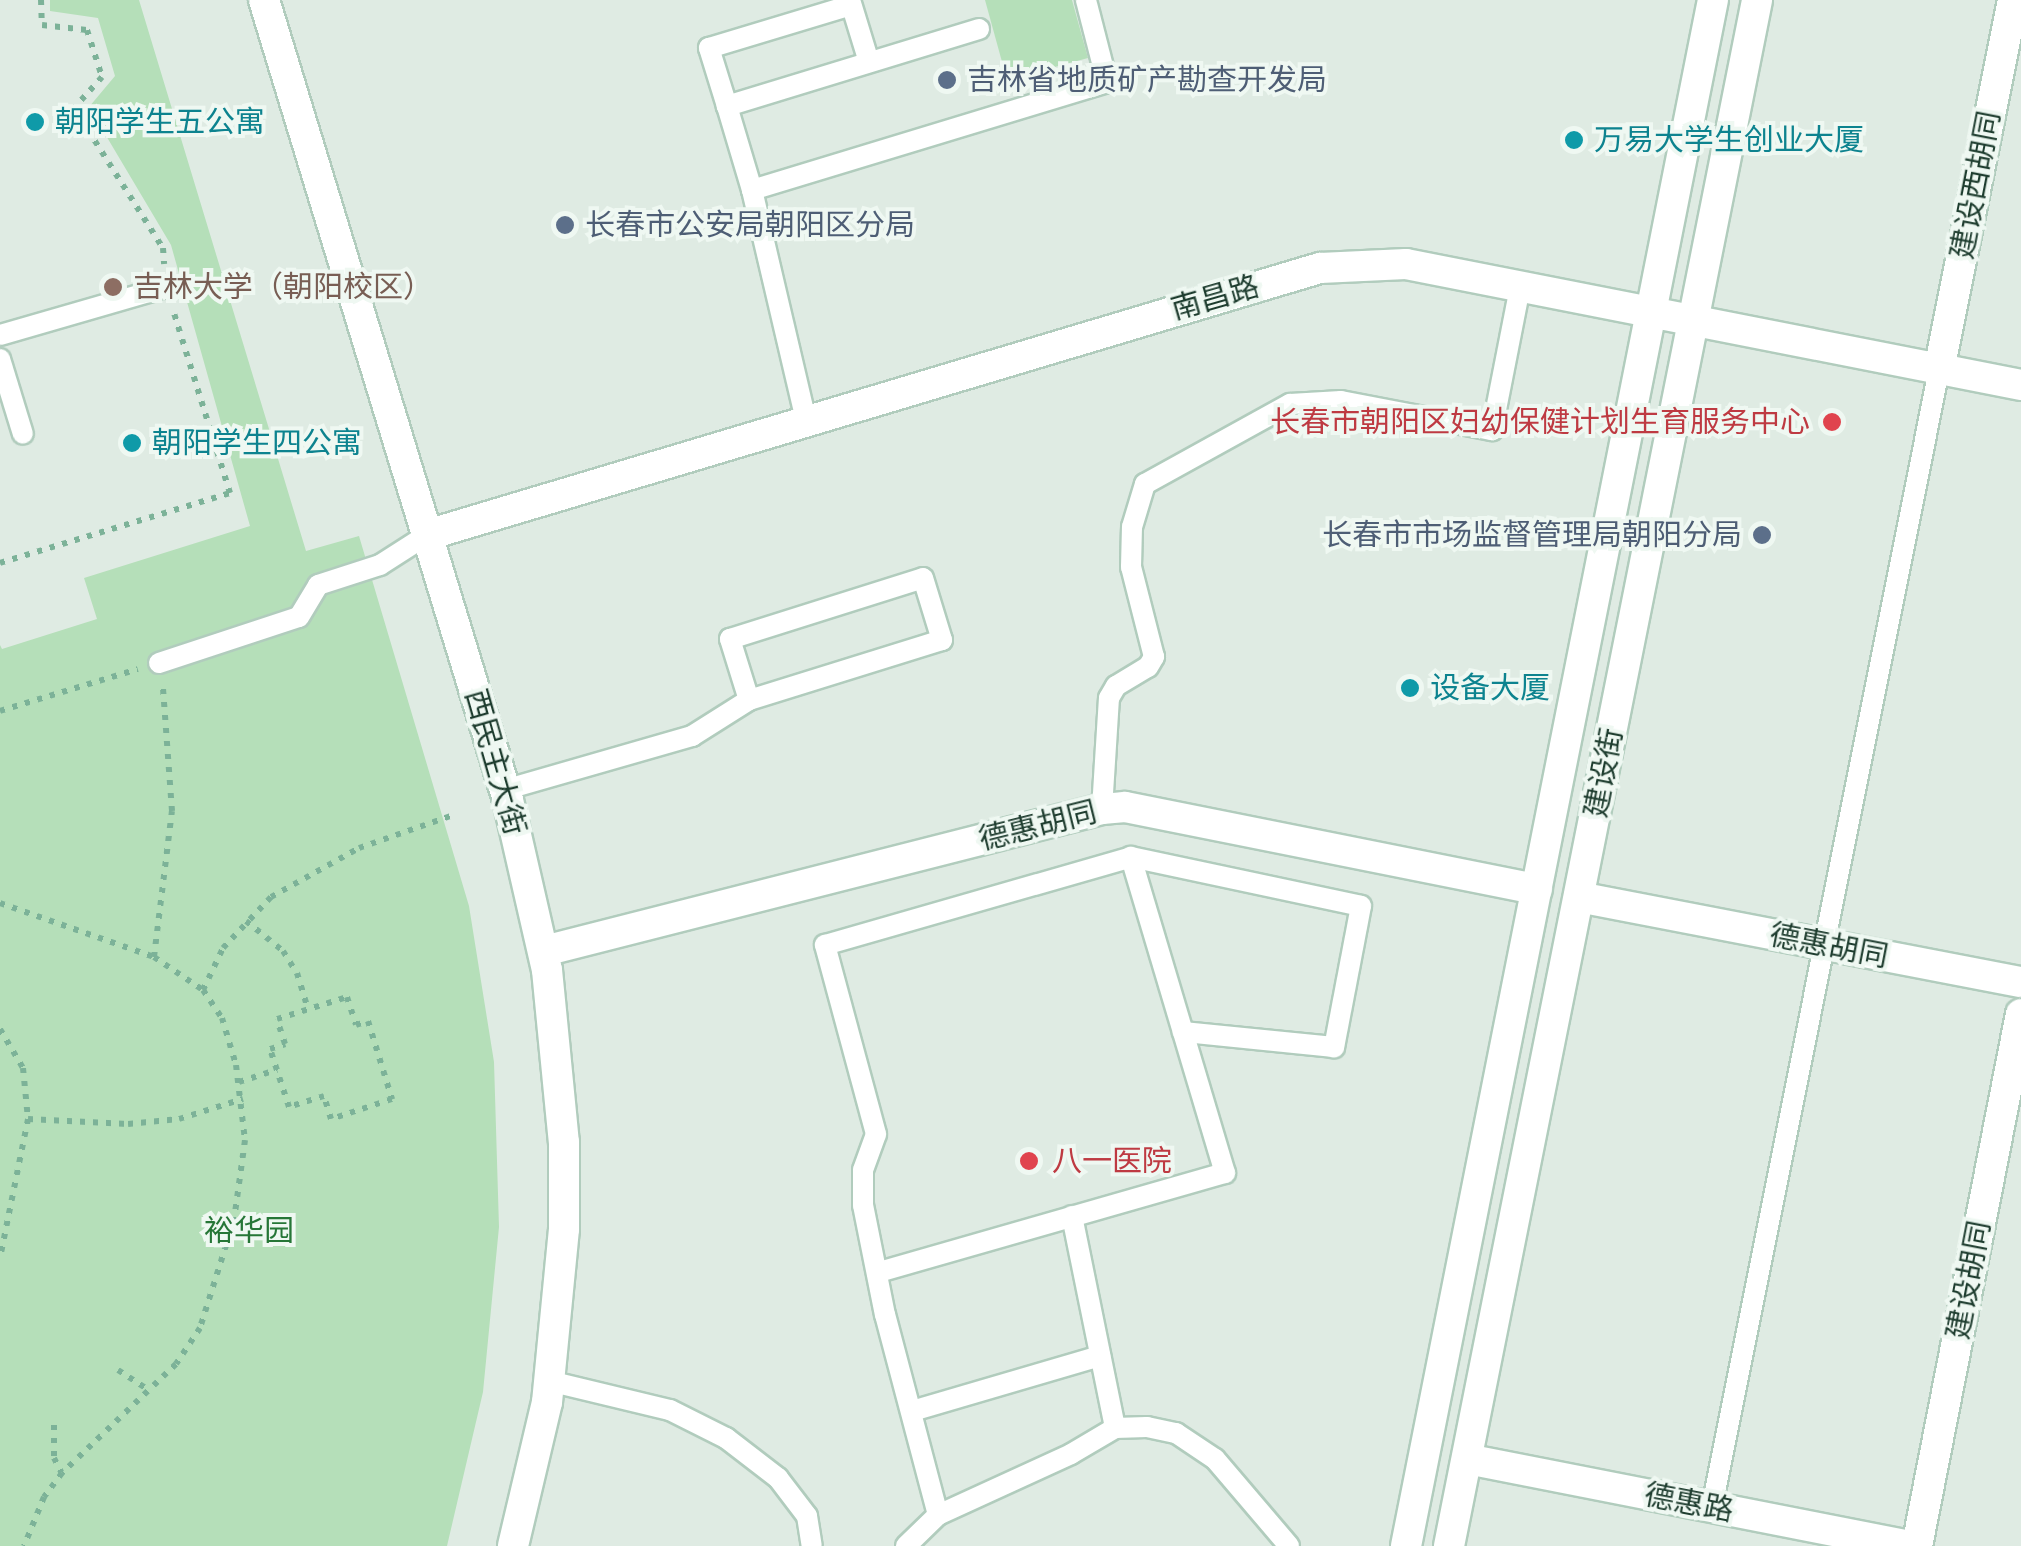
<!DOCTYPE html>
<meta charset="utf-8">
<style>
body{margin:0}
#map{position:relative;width:2021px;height:1546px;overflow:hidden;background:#dfebe3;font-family:"Space Grotesk","Noto Sans SC",sans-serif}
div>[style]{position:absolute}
.green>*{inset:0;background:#b5dfb9}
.path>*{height:6px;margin-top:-3px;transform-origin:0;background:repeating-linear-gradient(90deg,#7cb298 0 5px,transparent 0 13px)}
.roads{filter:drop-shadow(2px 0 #b1ccbd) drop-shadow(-2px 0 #b1ccbd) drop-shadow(0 2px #b1ccbd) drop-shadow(0 -2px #b1ccbd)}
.lane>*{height:20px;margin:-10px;padding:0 10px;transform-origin:10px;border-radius:10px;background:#fff}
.street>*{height:30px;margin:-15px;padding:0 15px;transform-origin:15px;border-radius:15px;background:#fff}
.secondary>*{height:30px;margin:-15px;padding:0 15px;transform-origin:15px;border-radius:15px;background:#fff}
.dots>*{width:28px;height:28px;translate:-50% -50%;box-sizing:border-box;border:5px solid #eff8f2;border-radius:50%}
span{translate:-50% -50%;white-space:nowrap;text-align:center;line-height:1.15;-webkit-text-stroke:8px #eff8f2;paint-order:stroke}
.service-label{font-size:30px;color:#4e5e75}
.left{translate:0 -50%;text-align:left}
.right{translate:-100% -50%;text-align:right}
.culture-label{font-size:30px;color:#0d838f}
.street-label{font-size:30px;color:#1e3d2f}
.education-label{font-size:30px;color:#785e54}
.health-label{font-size:30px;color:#be3a42}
.park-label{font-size:30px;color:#267637}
</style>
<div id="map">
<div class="green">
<div style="clip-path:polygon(50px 0,139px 0,306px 551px,359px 536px,469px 906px,494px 1062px,499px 1227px,483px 1392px,447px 1546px,0 1546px,0 645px,2px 649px,97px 619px,84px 578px,250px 526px,171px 245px,89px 107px,115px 76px,98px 18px,50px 11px)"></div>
<div style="clip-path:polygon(985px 0,1072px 0,1088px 58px,1007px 80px)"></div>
</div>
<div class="path">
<div style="left:41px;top:0;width:25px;rotate:88deg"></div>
<div style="left:42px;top:25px;width:45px;rotate:6.3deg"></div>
<div style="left:87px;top:30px;width:49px;rotate:72.3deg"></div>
<div style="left:102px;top:77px;width:42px;rotate:132.1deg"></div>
<div style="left:74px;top:108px;width:166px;rotate:57.6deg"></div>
<div style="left:163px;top:248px;width:16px;rotate:86deg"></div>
<div style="left:0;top:563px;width:240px;rotate:-16.9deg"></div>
<div style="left:230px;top:493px;width:192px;rotate:-107.3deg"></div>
<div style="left:0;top:711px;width:144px;rotate:-16.9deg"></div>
<div style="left:0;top:903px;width:163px;rotate:19.3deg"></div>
<div style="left:154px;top:957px;width:59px;rotate:34deg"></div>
<div style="left:203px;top:990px;width:34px;rotate:56deg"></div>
<div style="left:222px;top:1018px;width:49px;rotate:73.4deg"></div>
<div style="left:236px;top:1065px;width:76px;rotate:83.2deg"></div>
<div style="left:245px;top:1140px;width:81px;rotate:97.8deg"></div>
<div style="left:234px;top:1220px;width:113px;rotate:107.5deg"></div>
<div style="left:200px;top:1328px;width:43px;rotate:123.7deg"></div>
<div style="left:176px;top:1364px;width:158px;rotate:136.3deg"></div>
<div style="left:62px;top:1473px;width:30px;rotate:127deg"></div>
<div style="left:44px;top:1497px;width:53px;rotate:112.2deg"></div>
<div style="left:246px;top:921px;width:48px;rotate:39deg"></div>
<div style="left:283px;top:951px;width:26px;rotate:58deg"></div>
<div style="left:297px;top:973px;width:38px;rotate:73deg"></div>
<div style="left:154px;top:957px;width:147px;rotate:-83deg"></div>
<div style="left:172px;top:811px;width:123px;rotate:-94.2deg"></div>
<div style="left:203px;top:990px;width:47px;rotate:-64.5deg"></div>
<div style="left:223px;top:948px;width:70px;rotate:-46.7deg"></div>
<div style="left:271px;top:897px;width:101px;rotate:-29.1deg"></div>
<div style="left:359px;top:848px;width:103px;rotate:-19.3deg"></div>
<div style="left:347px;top:997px;width:29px;rotate:72deg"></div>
<div style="left:356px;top:1025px;width:13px;rotate:-18deg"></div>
<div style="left:368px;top:1021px;width:82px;rotate:72.9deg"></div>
<div style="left:392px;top:1099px;width:64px;rotate:161.8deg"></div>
<div style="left:331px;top:1119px;width:24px;rotate:-107deg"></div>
<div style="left:324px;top:1096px;width:37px;rotate:163deg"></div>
<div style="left:289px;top:1107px;width:61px;rotate:-108.1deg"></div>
<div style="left:270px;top:1049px;width:16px;rotate:-18deg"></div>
<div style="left:285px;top:1044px;width:26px;rotate:-108deg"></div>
<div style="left:277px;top:1019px;width:73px;rotate:-17.4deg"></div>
<div style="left:0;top:1029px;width:45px;rotate:59.5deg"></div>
<div style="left:23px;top:1068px;width:51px;rotate:84.4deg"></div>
<div style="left:28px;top:1119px;width:137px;rotate:101.4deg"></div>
<div style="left:239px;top:1082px;width:40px;rotate:-18deg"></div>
<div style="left:28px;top:1119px;width:100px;rotate:2.9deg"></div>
<div style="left:128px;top:1124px;width:51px;rotate:-5.6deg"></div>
<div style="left:179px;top:1119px;width:67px;rotate:-17.4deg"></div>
<div style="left:118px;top:1370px;width:37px;rotate:33deg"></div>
<div style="left:54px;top:1425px;width:33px;rotate:90deg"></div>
<div style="left:54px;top:1458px;width:16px;rotate:63deg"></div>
</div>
<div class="roads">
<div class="lane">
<div style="left:850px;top:0;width:65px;rotate:73deg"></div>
<div style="left:979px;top:29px;width:264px;rotate:163deg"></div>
<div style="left:727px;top:106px;width:88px;rotate:73.4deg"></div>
<div style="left:752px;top:190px;width:371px;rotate:-16.9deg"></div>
<div style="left:1107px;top:82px;width:85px;rotate:-104.4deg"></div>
<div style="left:727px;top:106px;width:61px;rotate:-107.2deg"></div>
<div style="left:709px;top:48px;width:148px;rotate:-16.8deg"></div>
<div style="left:752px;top:190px;width:236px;rotate:76.8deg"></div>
<div style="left:0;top:335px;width:173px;rotate:-16.1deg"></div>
<div style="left:0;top:359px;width:78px;rotate:73deg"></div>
<div style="left:923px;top:578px;width:65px;rotate:73deg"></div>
<div style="left:942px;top:640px;width:202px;rotate:162.7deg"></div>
<div style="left:749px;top:700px;width:64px;rotate:-107.3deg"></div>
<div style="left:730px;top:639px;width:202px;rotate:-17.5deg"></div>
<div style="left:159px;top:663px;width:147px;rotate:-18.2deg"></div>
<div style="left:299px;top:617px;width:37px;rotate:-59deg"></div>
<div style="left:318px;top:585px;width:65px;rotate:-17.9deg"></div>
<div style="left:380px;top:565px;width:56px;rotate:-32.6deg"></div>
<div style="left:504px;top:790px;width:196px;rotate:-16deg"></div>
<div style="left:692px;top:736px;width:67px;rotate:-32.3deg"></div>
<div style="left:1102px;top:809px;width:111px;rotate:-86.4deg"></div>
<div style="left:1109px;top:698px;width:14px;rotate:-60deg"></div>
<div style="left:1116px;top:686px;width:37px;rotate:-31deg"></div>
<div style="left:1148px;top:667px;width:12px;rotate:-59deg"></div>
<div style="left:1154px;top:657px;width:93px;rotate:-104.3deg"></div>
<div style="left:1131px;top:567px;width:40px;rotate:-88.6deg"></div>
<div style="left:1132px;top:527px;width:45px;rotate:-73.2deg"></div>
<div style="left:1145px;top:484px;width:166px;rotate:-28.9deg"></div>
<div style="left:1290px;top:404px;width:51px;rotate:-3.4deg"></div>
<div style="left:1341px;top:401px;width:154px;rotate:10.9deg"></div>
<div style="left:1492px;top:430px;width:146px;rotate:-78.9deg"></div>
<div style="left:1072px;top:1216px;width:216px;rotate:78.5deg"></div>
<div style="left:879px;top:1272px;width:360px;rotate:-16deg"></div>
<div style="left:1225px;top:1173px;width:330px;rotate:-106.6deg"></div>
<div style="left:549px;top:1381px;width:124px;rotate:13.5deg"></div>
<div style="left:670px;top:1410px;width:63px;rotate:26.6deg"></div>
<div style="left:726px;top:1438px;width:66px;rotate:37.6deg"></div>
<div style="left:778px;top:1478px;width:48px;rotate:52.7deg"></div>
<div style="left:807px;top:1516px;width:30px;rotate:81deg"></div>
<div style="left:912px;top:1411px;width:196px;rotate:-16.3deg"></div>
<div style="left:1712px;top:1507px;width:1159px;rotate:-78.71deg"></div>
<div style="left:938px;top:1515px;width:207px;rotate:-104.8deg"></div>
<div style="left:885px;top:1315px;width:112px;rotate:-101.3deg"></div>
<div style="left:863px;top:1205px;width:35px;rotate:-90deg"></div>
<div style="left:863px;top:1170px;width:38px;rotate:-70deg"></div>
<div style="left:876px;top:1134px;width:196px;rotate:-105.1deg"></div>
<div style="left:825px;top:945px;width:318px;rotate:-16deg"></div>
<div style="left:1131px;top:857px;width:235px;rotate:12deg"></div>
<div style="left:1361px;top:906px;width:144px;rotate:100.8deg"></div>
<div style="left:1334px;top:1047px;width:152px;rotate:-174.3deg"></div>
<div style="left:906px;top:1546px;width:45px;rotate:-44.1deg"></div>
<div style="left:938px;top:1515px;width:146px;rotate:-24.6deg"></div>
<div style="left:1071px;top:1454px;width:51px;rotate:-30.6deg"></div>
<div style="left:1115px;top:1428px;width:32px;rotate:-2deg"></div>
<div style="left:1147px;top:1427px;width:30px;rotate:12deg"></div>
<div style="left:1176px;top:1433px;width:47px;rotate:33.7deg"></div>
<div style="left:1215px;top:1459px;width:114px;rotate:49.6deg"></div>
</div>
<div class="street">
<div style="left:1939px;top:370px;width:377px;rotate:-78.7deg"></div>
<div style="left:1579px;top:897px;width:450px;rotate:10.9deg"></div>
<div style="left:544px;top:951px;width:576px;rotate:-14.28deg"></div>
<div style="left:1102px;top:809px;width:23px;rotate:-5deg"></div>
<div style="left:1125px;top:807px;width:420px;rotate:11.3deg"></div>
<div style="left:1917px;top:1546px;width:542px;rotate:-78.94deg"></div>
</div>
<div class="secondary">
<div style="left:264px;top:0;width:836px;rotate:73.04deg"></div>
<div style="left:508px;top:800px;width:174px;rotate:77.1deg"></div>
<div style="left:547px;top:970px;width:173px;rotate:84.4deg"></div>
<div style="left:564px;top:1142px;width:87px;rotate:90deg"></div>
<div style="left:564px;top:1229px;width:174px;rotate:95.6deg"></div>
<div style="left:547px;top:1402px;width:148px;rotate:103.3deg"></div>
<div style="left:427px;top:535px;width:932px;rotate:-16.65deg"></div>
<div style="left:1320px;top:268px;width:86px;rotate:-2.7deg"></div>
<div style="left:1406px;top:264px;width:627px;rotate:11.13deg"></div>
<div style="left:1467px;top:1459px;width:452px;rotate:11.1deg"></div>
<div style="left:1406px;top:1546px;width:1576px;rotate:-78.77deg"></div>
<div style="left:1449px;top:1546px;width:1576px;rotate:-78.73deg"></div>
</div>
</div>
<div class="dots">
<div style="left:947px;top:80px;background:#5c6f8a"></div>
<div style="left:35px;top:122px;background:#0f9aa8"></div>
<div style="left:1574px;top:140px;background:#0f9aa8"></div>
<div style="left:565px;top:225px;background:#5c6f8a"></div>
<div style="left:113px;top:287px;background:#8d6e63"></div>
<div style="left:1832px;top:422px;background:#e0444e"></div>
<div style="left:132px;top:443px;background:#0f9aa8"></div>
<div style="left:1762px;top:535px;background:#5c6f8a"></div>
<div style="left:1410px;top:688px;background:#0f9aa8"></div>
<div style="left:1029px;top:1161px;background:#e0444e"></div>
</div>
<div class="service-label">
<span class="left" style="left:967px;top:80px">吉林省地质矿产勘查开发局</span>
<span class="left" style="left:585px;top:225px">长春市公安局朝阳区分局</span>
<span class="right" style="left:1742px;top:535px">长春市市场监督管理局朝阳分局</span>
</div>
<div class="culture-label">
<span class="left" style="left:55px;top:122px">朝阳学生五公寓</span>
<span class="left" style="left:1594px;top:140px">万易大学生创业大厦</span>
<span class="left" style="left:152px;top:443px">朝阳学生四公寓</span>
<span class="left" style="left:1430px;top:688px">设备大厦</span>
</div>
<div class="street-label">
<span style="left:1976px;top:185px;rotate:-79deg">建设西胡同</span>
<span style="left:1215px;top:298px;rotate:-16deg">南昌路</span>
<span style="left:495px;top:762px;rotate:74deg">西民主大街</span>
<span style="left:1604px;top:773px;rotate:-79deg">建设街</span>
<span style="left:1038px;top:826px;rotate:-14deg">德惠胡同</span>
<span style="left:1829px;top:946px;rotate:11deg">德惠胡同</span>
<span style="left:1969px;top:1280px;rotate:-79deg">建设胡同</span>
<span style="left:1689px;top:1503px;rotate:11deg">德惠路</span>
</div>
<div class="education-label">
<span class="left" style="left:133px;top:287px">吉林大学（朝阳校区）</span>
</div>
<div class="health-label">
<span class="right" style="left:1810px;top:422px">长春市朝阳区妇幼保健计划生育服务中心</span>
<span class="left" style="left:1052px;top:1161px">八一医院</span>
</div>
<div class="park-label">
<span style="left:249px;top:1231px">裕华园</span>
</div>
</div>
